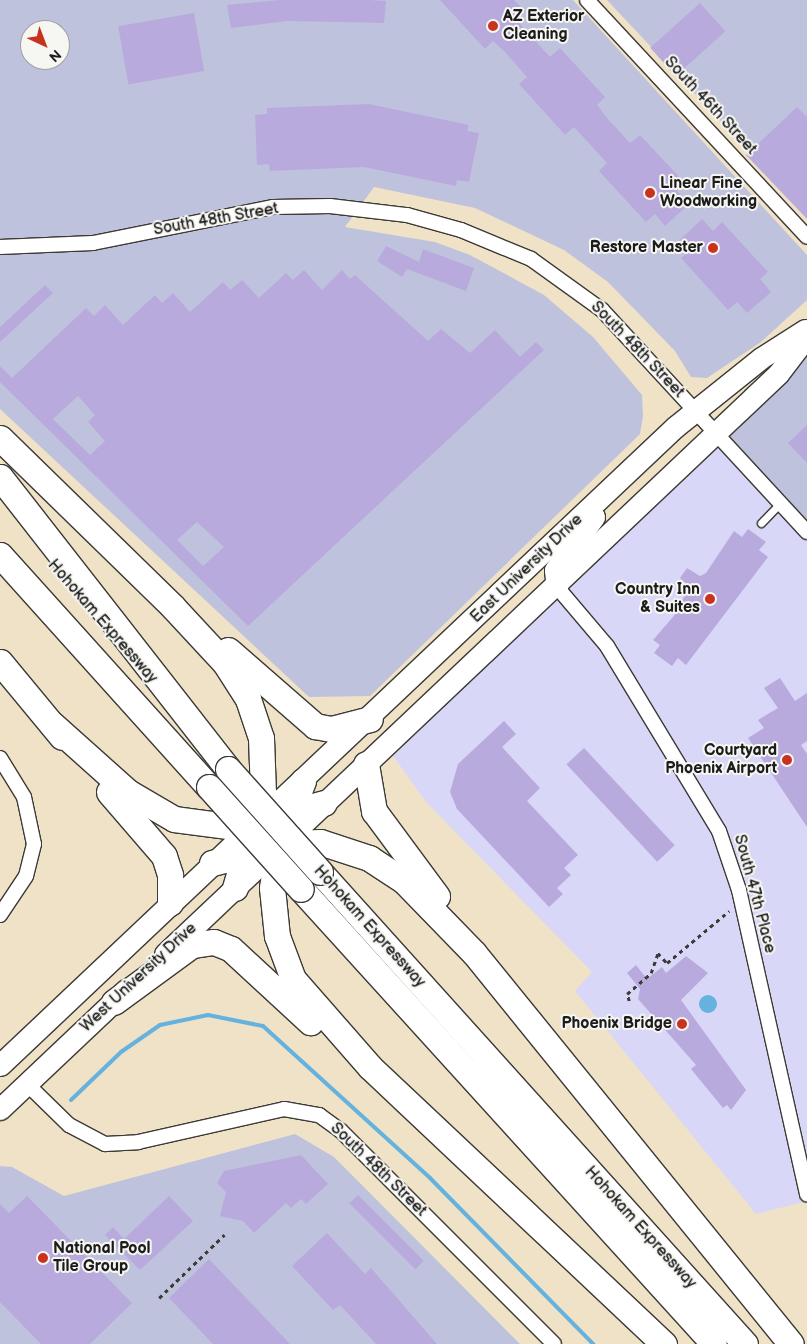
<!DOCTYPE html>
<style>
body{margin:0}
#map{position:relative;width:807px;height:1344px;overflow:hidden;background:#f0e2c6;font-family:"Balsamiq Sans",sans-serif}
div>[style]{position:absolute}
.built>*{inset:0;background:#d8d7f8}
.industrial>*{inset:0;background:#bfc2dd}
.water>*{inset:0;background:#66b2df}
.round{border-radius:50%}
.stream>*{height:4px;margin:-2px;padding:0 2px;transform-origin:2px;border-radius:2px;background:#66b2df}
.building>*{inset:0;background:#b9aadd;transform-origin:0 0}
.path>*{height:2.5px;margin-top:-1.25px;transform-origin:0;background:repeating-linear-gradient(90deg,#3c3a36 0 4px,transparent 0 8px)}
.roads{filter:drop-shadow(1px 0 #3c3a36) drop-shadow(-1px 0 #3c3a36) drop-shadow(0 1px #3c3a36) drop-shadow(0 -1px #3c3a36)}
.service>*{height:7px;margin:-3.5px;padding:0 3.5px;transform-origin:3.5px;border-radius:3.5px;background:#fff}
.minor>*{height:14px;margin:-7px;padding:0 7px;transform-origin:7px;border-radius:7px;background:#fff}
.primary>*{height:21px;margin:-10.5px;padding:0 10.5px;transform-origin:10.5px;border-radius:10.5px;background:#fff}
.motorway>*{height:25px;margin:-12.5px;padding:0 12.5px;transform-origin:12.5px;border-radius:12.5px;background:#fff}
.bridges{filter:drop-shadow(1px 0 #3c3a36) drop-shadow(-1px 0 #3c3a36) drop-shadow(0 1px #3c3a36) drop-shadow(0 -1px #3c3a36)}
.motorway-bridge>*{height:25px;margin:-12.5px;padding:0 12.5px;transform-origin:12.5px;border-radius:12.5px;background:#fff}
.dots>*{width:14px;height:14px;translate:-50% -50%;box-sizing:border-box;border:2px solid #f6f6f2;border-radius:50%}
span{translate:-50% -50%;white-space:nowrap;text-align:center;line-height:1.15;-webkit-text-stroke:4px #f6f6f2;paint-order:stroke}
.poi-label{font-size:16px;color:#1c1c1c;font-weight:700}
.left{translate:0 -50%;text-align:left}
.right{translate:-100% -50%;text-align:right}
.street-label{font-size:16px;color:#1c1c1c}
.north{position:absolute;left:20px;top:20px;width:50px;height:50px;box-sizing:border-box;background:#f6f6f2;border:1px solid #9f9f9c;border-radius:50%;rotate:137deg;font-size:14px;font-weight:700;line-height:20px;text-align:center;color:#1c1c1c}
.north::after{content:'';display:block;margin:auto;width:18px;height:22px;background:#c8321e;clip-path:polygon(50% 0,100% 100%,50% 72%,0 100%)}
</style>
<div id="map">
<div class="built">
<div style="clip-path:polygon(714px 433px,807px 532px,807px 1201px,756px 1214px,575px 991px,592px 972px,426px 802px,386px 746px)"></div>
</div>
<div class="industrial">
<div style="clip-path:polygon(evenodd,0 0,573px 0,807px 255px,807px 300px,761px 342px,707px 378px,691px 377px,675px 351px,608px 282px,564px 250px,475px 208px,374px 187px,345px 227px,435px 242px,470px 255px,544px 295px,593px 337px,642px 395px,643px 416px,640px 434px,370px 696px,309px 697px,0 409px,0 0,30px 30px,60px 30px,60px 60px,30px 60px,30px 30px)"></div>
<div style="clip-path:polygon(607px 0,807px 0,807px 213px)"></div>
<div style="clip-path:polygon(807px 341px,807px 532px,714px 433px)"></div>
<div style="clip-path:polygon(295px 1134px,334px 1157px,520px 1344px,0 1344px,0 1166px,12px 1167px,64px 1196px)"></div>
</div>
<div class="water">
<div class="round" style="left:699px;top:995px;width:18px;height:18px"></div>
</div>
<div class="stream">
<div style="left:71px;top:1100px;width:69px;rotate:-43.8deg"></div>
<div style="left:121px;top:1052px;width:47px;rotate:-34.7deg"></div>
<div style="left:160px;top:1025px;width:49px;rotate:-11.8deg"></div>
<div style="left:208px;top:1015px;width:56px;rotate:11.3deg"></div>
<div style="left:263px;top:1026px;width:226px;rotate:42.3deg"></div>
<div style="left:430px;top:1178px;width:233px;rotate:45.5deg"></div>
</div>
<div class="building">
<div style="clip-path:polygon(279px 0,370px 0,386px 1px,384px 23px,287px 21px,231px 28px,227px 5px)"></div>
<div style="clip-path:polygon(440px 0,514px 0,525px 11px,516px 19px,527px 32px,550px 57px,560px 48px,605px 97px,597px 105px,607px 118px,630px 143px,640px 135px,686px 184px,677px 191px,689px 204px,665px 226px,655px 214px,646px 222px,599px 171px,607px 163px,574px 127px,565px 135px,519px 84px,527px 77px,505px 52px,493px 41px,485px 49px)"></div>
<div style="left:700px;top:3px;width:38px;height:67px;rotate:48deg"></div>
<div style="left:194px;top:13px;width:59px;height:77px;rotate:80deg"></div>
<div style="clip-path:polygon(369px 104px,469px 125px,467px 131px,479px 133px,469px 182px,457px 180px,456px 186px,364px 167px,270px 171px,269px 164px,257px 165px,255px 115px,267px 114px,267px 108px)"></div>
<div style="clip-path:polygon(797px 107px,807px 117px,807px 219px,746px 155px)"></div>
<div style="clip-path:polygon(702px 219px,713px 231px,722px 222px,768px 272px,760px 279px,771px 292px,747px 313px,737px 302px,728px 310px,681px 258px,690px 251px,680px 240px)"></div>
<div style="clip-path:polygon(386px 246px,419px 262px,423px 249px,474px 268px,466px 291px,407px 269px,402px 277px,377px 261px)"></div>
<div style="clip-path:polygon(evenodd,304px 270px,322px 290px,342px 270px,350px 279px,355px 275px,428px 341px,441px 329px,470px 353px,495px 330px,520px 357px,536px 342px,544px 350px,248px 626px,0 382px,0 366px,12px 378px,86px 308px,94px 316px,105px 305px,123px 325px,155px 295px,162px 303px,173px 293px,190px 312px,223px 282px,230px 290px,242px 280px,259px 298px,286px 273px,293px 280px,304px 270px,78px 396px,95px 415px,88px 422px,105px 441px,90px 455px,53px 419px,78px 396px,304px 270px,197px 522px,224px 547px,203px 566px,177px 540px,197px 522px)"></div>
<div style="clip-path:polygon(45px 285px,53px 293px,0 342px,0 327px)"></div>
<div style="clip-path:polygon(807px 425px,807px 463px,788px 443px)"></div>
<div style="clip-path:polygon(748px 529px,766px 542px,759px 550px,768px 557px,686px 665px,678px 658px,672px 666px,654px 653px,660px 645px,653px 640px,685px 603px,682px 600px,691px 588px,680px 578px,687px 568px,700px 576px,706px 573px,734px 531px,742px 537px)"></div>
<div style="clip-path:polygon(780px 678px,795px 701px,807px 693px,807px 741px,801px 745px,807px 754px,807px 827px,748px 738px,764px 728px,758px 720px,778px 708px,764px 688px)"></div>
<div style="clip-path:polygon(504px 721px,516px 734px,502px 747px,540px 788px,527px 801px,578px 855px,564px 868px,571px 875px,557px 888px,563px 894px,549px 907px,457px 809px,450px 792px,458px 764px)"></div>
<div style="left:584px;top:748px;width:133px;height:24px;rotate:47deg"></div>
<div style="clip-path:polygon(686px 956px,708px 973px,681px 1000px,746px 1090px,731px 1110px,727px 1105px,723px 1108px,691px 1069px,696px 1065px,638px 999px,640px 989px,627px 973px,636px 965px,647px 979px,662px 967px,666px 973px)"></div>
<div style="clip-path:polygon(301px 1155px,328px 1184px,306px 1204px,301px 1199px,291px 1208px,286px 1203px,254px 1233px,243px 1221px,220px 1216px,226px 1192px,217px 1183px,224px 1171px)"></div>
<div style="left:358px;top:1195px;width:93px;height:12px;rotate:45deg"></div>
<div style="clip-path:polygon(27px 1196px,132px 1303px,90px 1344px,41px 1344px,0 1302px,0 1204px,9px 1213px)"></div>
<div style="clip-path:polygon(169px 1196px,193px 1221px,140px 1270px,105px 1235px,113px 1227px,124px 1239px)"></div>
<div style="clip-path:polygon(327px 1233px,365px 1274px,371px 1268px,437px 1344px,376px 1344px,340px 1305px,333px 1310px,292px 1266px)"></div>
<div style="clip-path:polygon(209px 1259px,290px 1344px,213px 1344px,169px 1298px)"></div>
</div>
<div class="path">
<div style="left:629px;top:1001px;width:7px;rotate:-106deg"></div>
<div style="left:627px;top:994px;width:32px;rotate:-41deg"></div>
<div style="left:651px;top:973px;width:21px;rotate:-71deg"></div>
<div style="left:658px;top:953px;width:13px;rotate:48deg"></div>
<div style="left:667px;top:963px;width:81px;rotate:-40deg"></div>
<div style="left:159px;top:1298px;width:91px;rotate:-44.1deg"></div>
</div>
<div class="roads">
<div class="service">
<div style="left:761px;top:523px;width:28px;rotate:-46deg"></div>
</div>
<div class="minor">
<div style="left:587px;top:0;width:323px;rotate:47.1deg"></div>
<div style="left:0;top:247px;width:93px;rotate:-2.5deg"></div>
<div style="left:93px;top:243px;width:184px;rotate:-11.3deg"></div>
<div style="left:273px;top:207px;width:57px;rotate:-1deg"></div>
<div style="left:330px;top:206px;width:78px;rotate:6.7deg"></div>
<div style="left:407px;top:215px;width:56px;rotate:15.5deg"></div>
<div style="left:461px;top:230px;width:76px;rotate:22.5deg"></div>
<div style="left:531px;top:259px;width:87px;rotate:35.7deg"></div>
<div style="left:602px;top:310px;width:302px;rotate:47.3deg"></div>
<div style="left:557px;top:587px;width:77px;rotate:49.7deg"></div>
<div style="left:607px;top:646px;width:216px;rotate:58.8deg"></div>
<div style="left:719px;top:831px;width:62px;rotate:71.3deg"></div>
<div style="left:739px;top:890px;width:312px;rotate:77.4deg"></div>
<div style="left:0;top:758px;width:46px;rotate:58.4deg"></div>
<div style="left:24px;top:797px;width:48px;rotate:78deg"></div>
<div style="left:34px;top:844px;width:33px;rotate:104deg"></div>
<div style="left:26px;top:876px;width:47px;rotate:123.7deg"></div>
<div style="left:27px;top:1084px;width:59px;rotate:44.3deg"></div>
<div style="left:69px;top:1125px;width:41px;rotate:27.8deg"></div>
<div style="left:105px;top:1144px;width:33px;rotate:-3deg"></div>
<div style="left:138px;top:1142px;width:150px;rotate:-12.7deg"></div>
<div style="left:284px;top:1109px;width:36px;rotate:10deg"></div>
<div style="left:319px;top:1115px;width:27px;rotate:36deg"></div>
<div style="left:341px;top:1131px;width:301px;rotate:45deg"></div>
</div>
<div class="primary">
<div style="left:557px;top:587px;width:17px;rotate:-97deg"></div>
<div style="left:555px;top:570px;width:66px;rotate:-53.7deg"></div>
<div style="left:165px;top:954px;width:844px;rotate:-43.42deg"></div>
<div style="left:778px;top:374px;width:48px;rotate:-52.7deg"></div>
<div style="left:0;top:1065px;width:929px;rotate:-43.39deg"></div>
<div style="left:675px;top:427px;width:110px;rotate:-38.7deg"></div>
<div style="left:761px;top:358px;width:52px;rotate:-32.5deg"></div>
<div style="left:0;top:1109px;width:173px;rotate:-43.4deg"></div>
</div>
<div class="motorway">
<div style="left:0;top:438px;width:242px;rotate:44.3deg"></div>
<div style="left:173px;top:607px;width:76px;rotate:47.1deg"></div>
<div style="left:225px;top:663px;width:43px;rotate:57.4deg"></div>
<div style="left:248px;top:699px;width:41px;rotate:71.6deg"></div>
<div style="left:261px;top:738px;width:54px;rotate:87.9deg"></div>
<div style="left:263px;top:792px;width:100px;rotate:106.3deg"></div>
<div style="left:0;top:477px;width:370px;rotate:52deg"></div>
<div style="left:0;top:555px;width:312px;rotate:48deg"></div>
<div style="left:228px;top:650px;width:116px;rotate:41.1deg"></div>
<div style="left:315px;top:726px;width:16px;rotate:11deg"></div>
<div style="left:331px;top:729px;width:40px;rotate:-14.4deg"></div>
<div style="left:0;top:662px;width:97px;rotate:50.4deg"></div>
<div style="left:52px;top:724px;width:102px;rotate:41.8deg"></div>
<div style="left:128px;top:792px;width:53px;rotate:30.4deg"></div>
<div style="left:174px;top:819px;width:62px;rotate:7.5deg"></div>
<div style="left:235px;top:827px;width:92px;rotate:-15.1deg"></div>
<div style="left:366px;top:764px;width:48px;rotate:80.3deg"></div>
<div style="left:374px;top:811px;width:106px;rotate:53.5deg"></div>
<div style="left:303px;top:781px;width:70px;rotate:111deg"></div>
<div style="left:278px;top:846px;width:42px;rotate:98.1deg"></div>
<div style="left:272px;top:888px;width:48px;rotate:84.1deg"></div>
<div style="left:277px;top:936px;width:46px;rotate:69.6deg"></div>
<div style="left:293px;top:979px;width:117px;rotate:48.8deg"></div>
<div style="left:370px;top:1067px;width:404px;rotate:43.3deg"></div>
<div style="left:109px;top:792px;width:84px;rotate:49.3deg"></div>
<div style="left:164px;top:856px;width:20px;rotate:72deg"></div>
<div style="left:170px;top:875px;width:28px;rotate:90deg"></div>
<div style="left:212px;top:863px;width:82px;rotate:-14deg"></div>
<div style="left:292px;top:843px;width:28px;rotate:-2deg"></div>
<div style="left:320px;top:842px;width:52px;rotate:18.1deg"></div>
<div style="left:369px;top:858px;width:42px;rotate:33.3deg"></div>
<div style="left:404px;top:881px;width:100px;rotate:45.8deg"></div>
<div style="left:474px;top:953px;width:503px;rotate:50.97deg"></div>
<div style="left:320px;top:872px;width:635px;rotate:48deg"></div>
<div style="left:301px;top:889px;width:614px;rotate:47.77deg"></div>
<div style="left:114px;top:1002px;width:97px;rotate:-36.2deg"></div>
<div style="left:192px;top:945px;width:22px;rotate:-8deg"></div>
<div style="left:214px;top:942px;width:18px;rotate:22deg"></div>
<div style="left:231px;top:949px;width:108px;rotate:42.7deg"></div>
</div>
</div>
<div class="bridges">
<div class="motorway-bridge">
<div style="left:228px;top:769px;width:138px;rotate:48.2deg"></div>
<div style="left:209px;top:787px;width:137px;rotate:48deg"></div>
</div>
</div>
<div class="dots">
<div style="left:493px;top:26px;background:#c8321e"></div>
<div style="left:650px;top:193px;background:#c8321e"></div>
<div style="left:713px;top:248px;background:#c8321e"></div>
<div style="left:710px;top:599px;background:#c8321e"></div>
<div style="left:787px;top:760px;background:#c8321e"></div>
<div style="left:682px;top:1024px;background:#c8321e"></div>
<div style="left:43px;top:1258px;background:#c8321e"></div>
</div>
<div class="poi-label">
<span class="left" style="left:503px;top:26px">AZ Exterior<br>Cleaning</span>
<span class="left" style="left:660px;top:193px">Linear Fine<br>Woodworking</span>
<span class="right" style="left:703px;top:248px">Restore Master</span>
<span class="right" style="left:700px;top:599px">Country Inn<br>&amp; Suites</span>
<span class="right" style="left:777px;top:760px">Courtyard<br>Phoenix Airport</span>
<span class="right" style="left:672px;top:1024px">Phoenix Bridge</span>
<span class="left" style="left:53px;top:1258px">National Pool<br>Tile Group</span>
</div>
<div class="street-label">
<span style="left:710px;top:106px;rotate:47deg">South 46th Street</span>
<span style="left:216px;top:220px;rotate:-10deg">South 48th Street</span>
<span style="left:637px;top:350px;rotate:46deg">South 48th Street</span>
<span style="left:527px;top:569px;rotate:-44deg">East University Drive</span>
<span style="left:102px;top:622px;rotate:49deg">Hohokam Expressway</span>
<span style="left:754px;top:894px;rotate:75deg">South 47th Place</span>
<span style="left:369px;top:927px;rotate:48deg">Hohokam Expressway</span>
<span style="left:139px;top:978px;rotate:-43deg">West University Drive</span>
<span style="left:378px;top:1170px;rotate:44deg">South 48th Street</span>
<span style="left:640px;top:1228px;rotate:48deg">Hohokam Expressway</span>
</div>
<div class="north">N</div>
</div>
